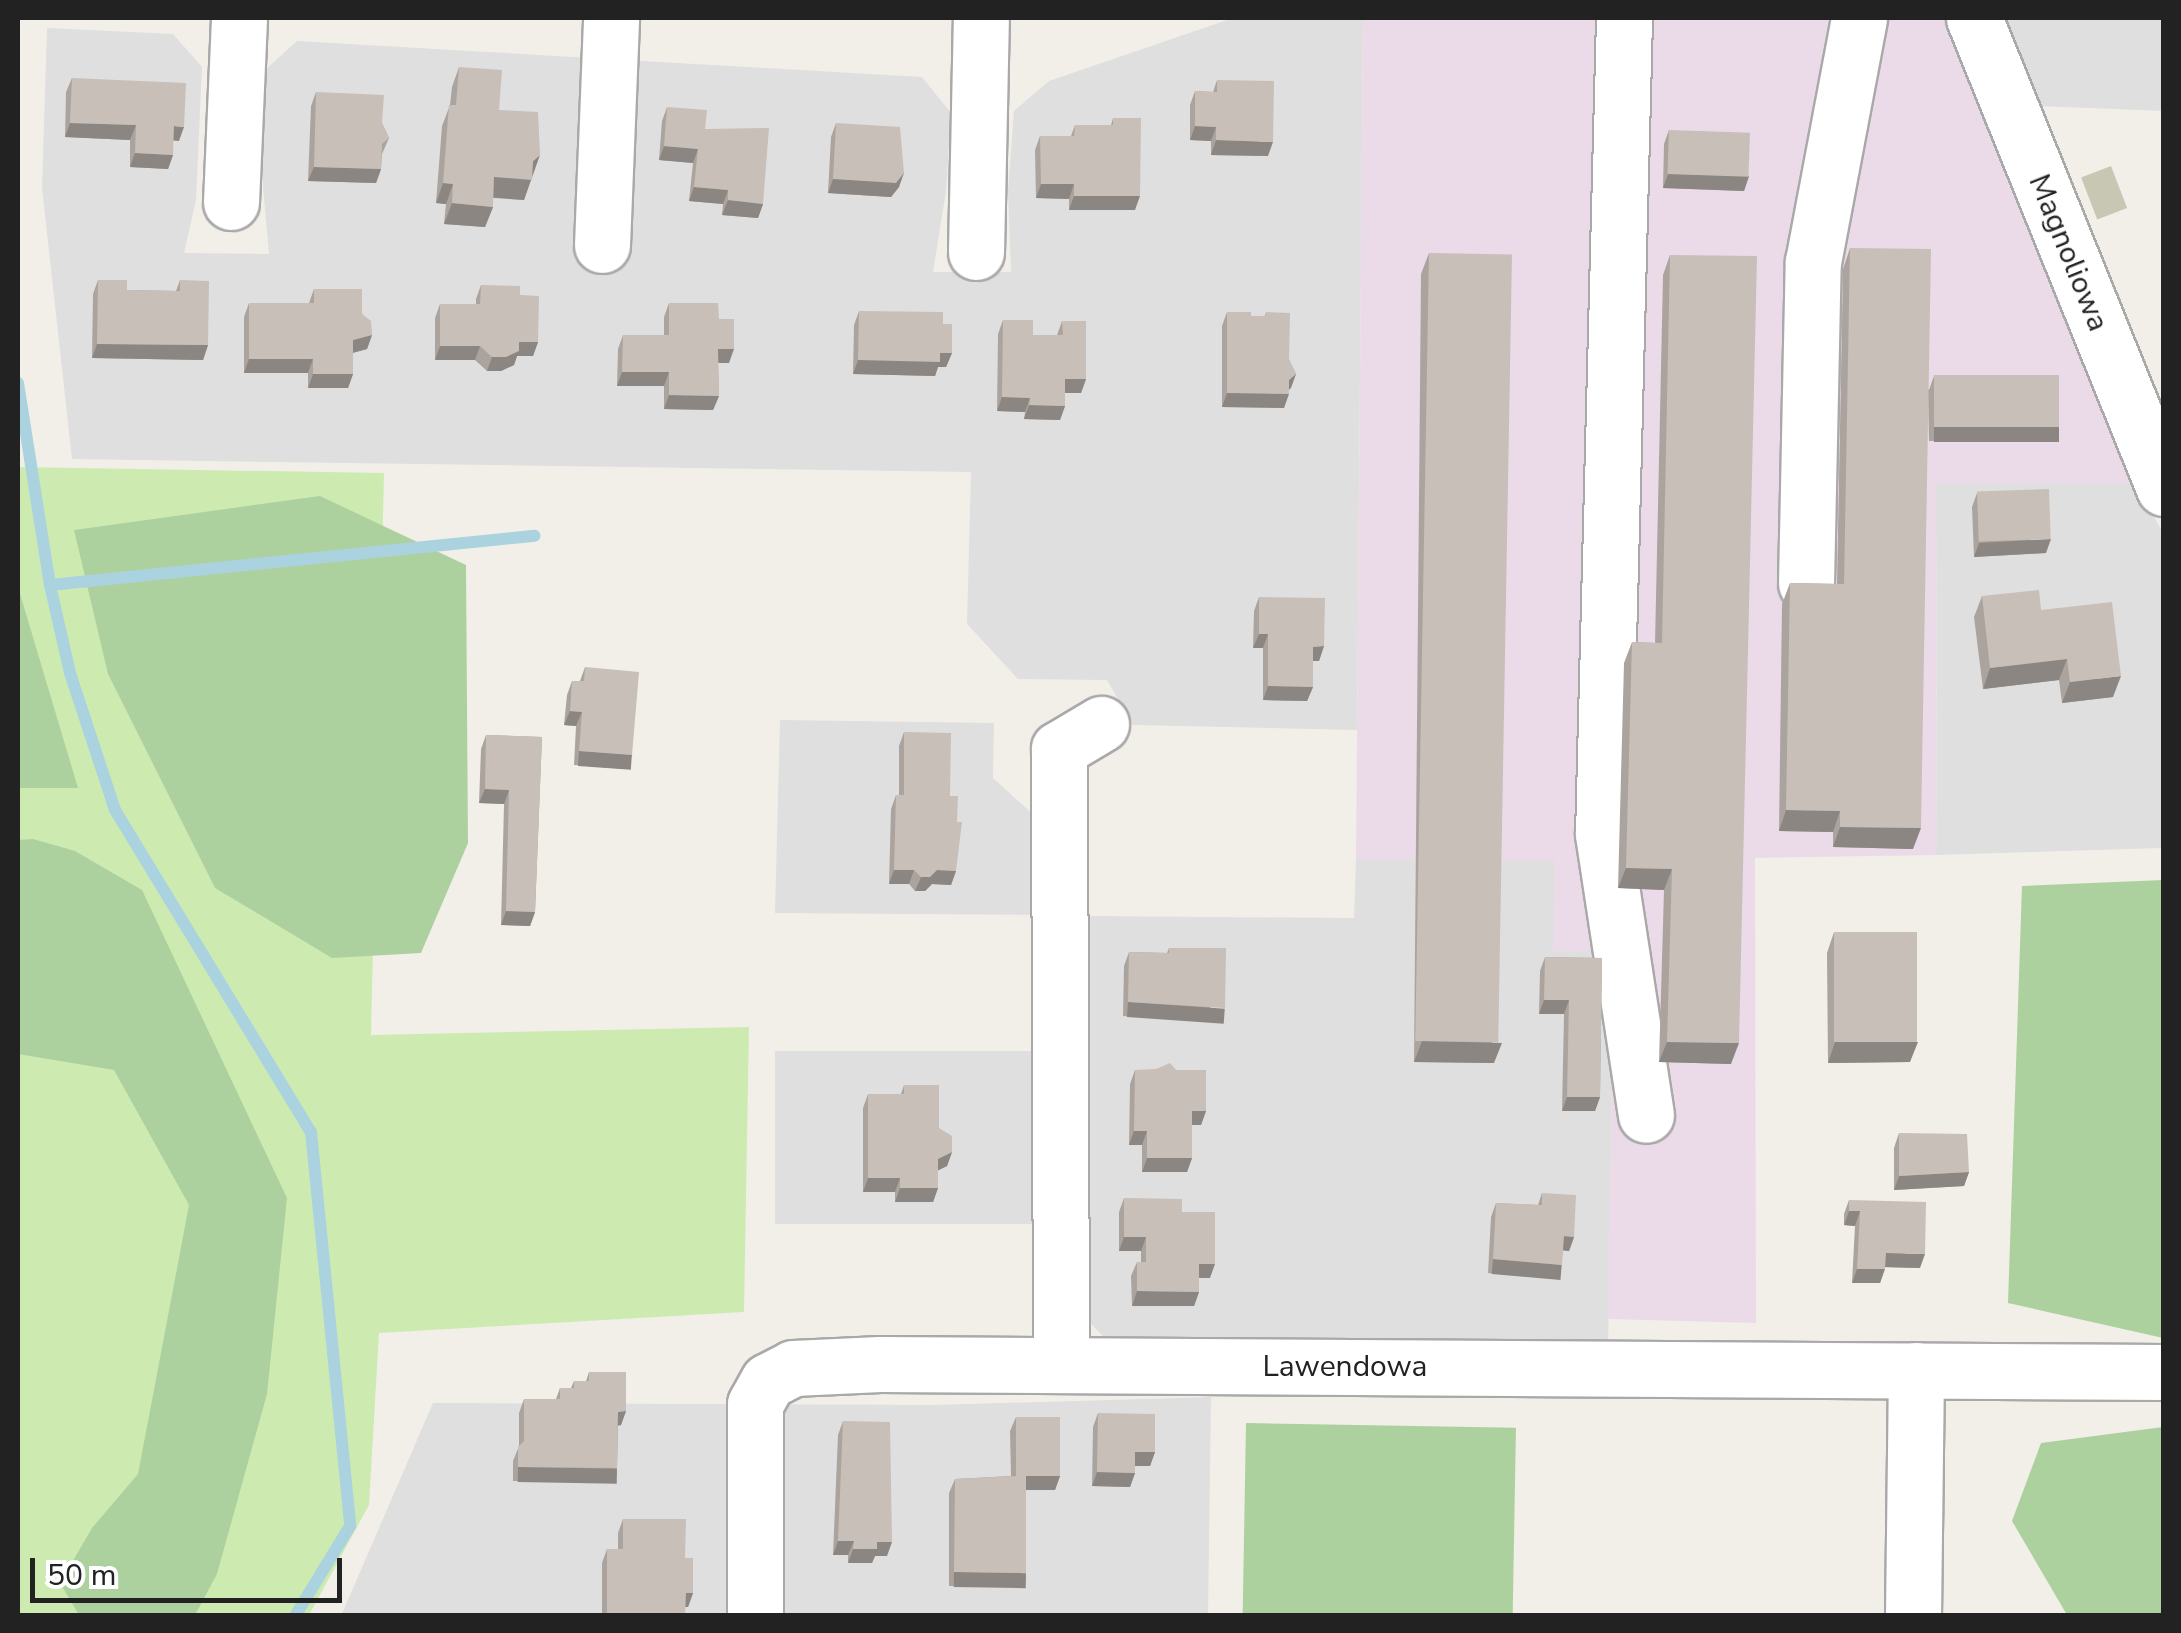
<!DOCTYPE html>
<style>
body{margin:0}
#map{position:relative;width:2181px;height:1633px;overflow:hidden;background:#f2efe9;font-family:"Nunito Sans",sans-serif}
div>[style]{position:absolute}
.residential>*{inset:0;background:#e0dfdf;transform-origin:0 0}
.industrial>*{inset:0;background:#ebdbe8}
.construction>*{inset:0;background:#c7c7b4;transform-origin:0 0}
.grass>*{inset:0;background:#cdebb0}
.forest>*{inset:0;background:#add19e;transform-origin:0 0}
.stream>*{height:12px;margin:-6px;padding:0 6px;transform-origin:6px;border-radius:6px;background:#aad3df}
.roads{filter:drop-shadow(2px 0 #a9a9a9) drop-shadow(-2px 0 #a9a9a9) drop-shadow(0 2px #a9a9a9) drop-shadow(0 -2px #a9a9a9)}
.minor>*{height:55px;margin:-27.5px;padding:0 27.5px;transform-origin:27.5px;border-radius:27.5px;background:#fff}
.wall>*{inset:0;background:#aba49e}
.shaded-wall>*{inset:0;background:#8b8681;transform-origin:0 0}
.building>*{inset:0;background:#c7bfb8;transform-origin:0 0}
span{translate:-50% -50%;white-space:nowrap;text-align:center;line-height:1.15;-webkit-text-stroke:8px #fff;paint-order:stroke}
.street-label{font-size:30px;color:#222}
.frame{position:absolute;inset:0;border:20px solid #222;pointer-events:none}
.scale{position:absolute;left:30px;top:1558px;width:312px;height:45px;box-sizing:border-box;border:5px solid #222;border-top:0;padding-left:12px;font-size:30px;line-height:35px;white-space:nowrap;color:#222;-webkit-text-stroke:8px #fff;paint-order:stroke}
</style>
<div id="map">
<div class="residential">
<div style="clip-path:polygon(1233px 18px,1363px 18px,1357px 730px,1133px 725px,1107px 680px,1018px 679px,967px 624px,971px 472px,72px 459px,42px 188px,47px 28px,173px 34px,202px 67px,196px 200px,184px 253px,269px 254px,262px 175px,265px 70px,297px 41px,922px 77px,951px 113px,946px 191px,933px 272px,1011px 272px,1008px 192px,1014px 111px,1049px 81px)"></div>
<div style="clip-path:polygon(1988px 18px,2163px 18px,2163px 111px,2015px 105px)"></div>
<div style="clip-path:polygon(1936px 483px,2135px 483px,2163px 533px,2163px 848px,1937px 855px)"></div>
<div style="clip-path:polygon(780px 720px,994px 723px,993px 778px,1037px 818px,1037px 915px,775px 913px)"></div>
<div style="clip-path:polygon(1356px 859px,1555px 860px,1603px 951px,1614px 961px,1608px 1351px,1115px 1348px,1083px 1316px,1087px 916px,1354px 918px)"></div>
<div style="left:775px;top:1051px;width:262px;height:173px"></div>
<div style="clip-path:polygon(1211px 1397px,1208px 1615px,341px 1616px,433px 1403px,934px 1405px)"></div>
</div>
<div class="industrial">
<div style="clip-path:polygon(1363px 18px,1962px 18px,2135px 483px,1936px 483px,1937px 855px,1755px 858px,1756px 1323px,1608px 1319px,1614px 961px,1603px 951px,1553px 951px,1555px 861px,1356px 859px)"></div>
</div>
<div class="construction">
<div style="left:2111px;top:166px;width:45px;height:32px;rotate:69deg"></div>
</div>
<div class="grass">
<div style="clip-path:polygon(18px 467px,384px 473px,371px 1035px,749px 1027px,744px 1312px,379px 1333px,369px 1505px,309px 1615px,18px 1616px)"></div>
</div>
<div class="forest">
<div style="clip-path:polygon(320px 496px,466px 565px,468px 843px,421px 953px,332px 958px,215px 888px,108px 674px,74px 530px)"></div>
<div style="clip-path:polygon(18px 587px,78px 788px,18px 788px)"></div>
<div style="clip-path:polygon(33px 839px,75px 851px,142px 890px,287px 1198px,267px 1394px,217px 1574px,195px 1615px,79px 1615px,60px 1583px,92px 1528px,138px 1474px,189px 1205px,114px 1070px,18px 1054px,18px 840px)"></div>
<div style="clip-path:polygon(2163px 880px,2164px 880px,2163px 1338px,2008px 1303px,2022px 886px)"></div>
<div style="left:1246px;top:1423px;width:270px;height:192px;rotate:1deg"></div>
<div style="clip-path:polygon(2163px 1427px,2163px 1615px,2067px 1615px,2012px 1521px,2041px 1443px)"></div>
</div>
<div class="stream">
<div style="left:18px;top:383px;width:205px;rotate:81deg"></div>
<div style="left:50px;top:585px;width:90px;rotate:77.2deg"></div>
<div style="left:70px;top:673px;width:144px;rotate:71.8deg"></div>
<div style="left:115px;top:810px;width:377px;rotate:58.7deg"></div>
<div style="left:311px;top:1132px;width:396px;rotate:84.3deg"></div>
<div style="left:350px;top:1526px;width:105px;rotate:121.4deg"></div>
<div style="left:50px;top:585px;width:487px;rotate:-5.8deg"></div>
</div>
<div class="roads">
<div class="minor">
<div style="left:1624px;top:18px;width:816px;rotate:91.47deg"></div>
<div style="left:1603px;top:834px;width:284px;rotate:81.3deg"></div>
<div style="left:1974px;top:18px;width:507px;rotate:67.99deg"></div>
<div style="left:231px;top:202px;width:184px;rotate:-87.5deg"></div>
<div style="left:602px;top:245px;width:227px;rotate:-87.7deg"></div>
<div style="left:976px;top:252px;width:234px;rotate:-88.8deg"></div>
<div style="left:1806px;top:583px;width:321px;rotate:-88.8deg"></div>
<div style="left:1813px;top:262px;width:248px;rotate:-79.3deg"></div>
<div style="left:1061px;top:1365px;width:616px;rotate:-90.19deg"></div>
<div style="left:1059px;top:749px;width:49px;rotate:-30.8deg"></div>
<div style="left:755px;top:1616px;width:212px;rotate:-90deg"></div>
<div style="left:755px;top:1404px;width:26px;rotate:-61deg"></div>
<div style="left:768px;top:1381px;width:28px;rotate:-27deg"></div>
<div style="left:793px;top:1368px;width:87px;rotate:-2.6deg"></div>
<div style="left:880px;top:1364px;width:1284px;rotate:0.36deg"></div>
<div style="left:1913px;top:1616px;width:246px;rotate:-89.3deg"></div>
</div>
</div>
<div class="wall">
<div style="clip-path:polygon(459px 67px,499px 110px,532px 175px,524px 200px,493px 198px,493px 207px,485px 227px,444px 224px,446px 204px,436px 203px,442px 126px,450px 105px,452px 87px)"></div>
<div style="clip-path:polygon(72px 78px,179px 141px,173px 140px,173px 155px,168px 169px,130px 167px,130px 140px,65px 137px,66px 92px)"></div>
<div style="clip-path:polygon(1217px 80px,1268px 156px,1211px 155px,1211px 141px,1190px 140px,1190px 105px,1195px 91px,1213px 92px)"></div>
<div style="clip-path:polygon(316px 92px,382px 123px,389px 138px,382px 154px,381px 169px,376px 183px,308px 181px,311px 106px)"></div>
<div style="clip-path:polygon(667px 107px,705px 129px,763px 204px,758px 218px,722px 215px,723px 204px,689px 201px,693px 163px,659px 160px,662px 121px)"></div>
<div style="clip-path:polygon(1113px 118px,1135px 210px,1069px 210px,1069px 199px,1036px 198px,1035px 150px,1040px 136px,1071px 136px,1075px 125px,1111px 125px)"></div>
<div style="clip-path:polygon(836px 123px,899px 187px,891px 197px,828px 193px,831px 137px)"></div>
<div style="clip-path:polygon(1669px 130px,1749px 176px,1744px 191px,1663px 188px,1664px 144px)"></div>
<div style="clip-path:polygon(1850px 248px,1929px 390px,1934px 376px,2054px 441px,1929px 441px,1928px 392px,1913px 849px,1833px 847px,1833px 832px,1779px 831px,1782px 604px,1790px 583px,1837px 584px,1843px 269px)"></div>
<div style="clip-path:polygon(1429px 253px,1494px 1063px,1414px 1062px,1421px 274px)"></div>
<div style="clip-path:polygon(1670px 255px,1731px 1064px,1659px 1062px,1664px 890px,1618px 888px,1624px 663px,1632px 642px,1655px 643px,1663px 275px)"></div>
<div style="clip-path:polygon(98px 280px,127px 290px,176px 291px,180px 280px,208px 345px,203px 360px,92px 358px,93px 294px)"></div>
<div style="clip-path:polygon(481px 285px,520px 295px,538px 342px,533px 356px,517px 356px,514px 365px,501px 371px,487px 371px,475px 360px,435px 360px,435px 318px,440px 304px,476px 304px,476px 299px)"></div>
<div style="clip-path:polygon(314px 289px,362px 314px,372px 335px,367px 349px,353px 353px,353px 374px,348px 388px,308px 388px,308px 373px,244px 373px,244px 317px,249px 303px,309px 303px)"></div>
<div style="clip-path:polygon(669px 303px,719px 319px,729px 363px,718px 363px,719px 396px,713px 410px,664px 409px,664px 386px,617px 386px,618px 349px,623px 335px,664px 335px,664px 317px)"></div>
<div style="clip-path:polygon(859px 311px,943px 324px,952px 353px,946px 367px,938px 367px,935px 376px,853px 374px,854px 325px)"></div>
<div style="clip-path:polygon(1227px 312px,1251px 316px,1265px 316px,1266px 312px,1296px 374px,1289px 390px,1284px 408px,1222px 407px,1222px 326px)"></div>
<div style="clip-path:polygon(1003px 320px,1033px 335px,1057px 335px,1062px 321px,1086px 379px,1081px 393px,1065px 393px,1065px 406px,1060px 420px,1024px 419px,1025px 412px,997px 411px,998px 334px)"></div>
<div style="clip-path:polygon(1977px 493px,2046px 553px,1974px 557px,1972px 507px)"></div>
<div style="clip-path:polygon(1982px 596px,2041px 610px,2113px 697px,2062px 703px,2059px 680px,1983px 689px,1974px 617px)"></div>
<div style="clip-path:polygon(1259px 597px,1324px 646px,1319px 661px,1313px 661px,1313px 687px,1307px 701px,1263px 700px,1263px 648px,1253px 648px,1254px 611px)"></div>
<div style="clip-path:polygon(585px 667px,632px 755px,627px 769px,574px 765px,576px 726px,564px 725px,567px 695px,572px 681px,580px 681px)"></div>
<div style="clip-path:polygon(904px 732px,950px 796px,956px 871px,951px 885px,932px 884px,925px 891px,915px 891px,909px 884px,889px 884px,891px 809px,896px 795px,899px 795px,899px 746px)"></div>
<div style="clip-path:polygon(486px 735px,542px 737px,535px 912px,530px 926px,501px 925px,504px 804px,479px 803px,481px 749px)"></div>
<div style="clip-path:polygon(1834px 932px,1910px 1062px,1828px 1063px,1827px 953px)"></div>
<div style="clip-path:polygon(1169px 948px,1220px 1022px,1123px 1016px,1124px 966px,1129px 952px,1167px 953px)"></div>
<div style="clip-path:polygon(1545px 957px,1602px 958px,1600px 1097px,1595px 1111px,1562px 1111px,1564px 1014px,1539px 1014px,1540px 971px)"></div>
<div style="clip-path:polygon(1135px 1070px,1206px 1111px,1201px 1125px,1192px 1125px,1192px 1158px,1187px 1172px,1142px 1172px,1142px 1145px,1129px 1145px,1130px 1084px)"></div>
<div style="clip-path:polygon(904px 1085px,939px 1128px,952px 1152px,947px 1166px,938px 1170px,938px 1188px,933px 1202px,895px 1202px,895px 1192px,863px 1192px,863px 1108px,868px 1094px,901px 1094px)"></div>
<div style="clip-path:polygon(1899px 1133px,1969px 1172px,1964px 1186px,1894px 1190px,1894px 1148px)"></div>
<div style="clip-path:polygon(1542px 1193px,1574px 1237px,1569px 1251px,1563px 1250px,1557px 1279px,1488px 1273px,1491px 1217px,1496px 1203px,1538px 1205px)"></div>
<div style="clip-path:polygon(1124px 1198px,1182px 1212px,1210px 1278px,1199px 1278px,1199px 1292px,1194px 1306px,1132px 1306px,1131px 1276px,1137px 1262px,1141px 1262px,1141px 1251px,1119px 1251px,1119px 1212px)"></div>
<div style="clip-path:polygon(1849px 1200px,1920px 1268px,1885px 1267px,1880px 1283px,1852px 1283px,1855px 1226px,1844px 1225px,1844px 1214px)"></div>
<div style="clip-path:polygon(589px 1372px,626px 1411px,621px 1425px,618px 1426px,617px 1468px,612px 1482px,513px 1481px,513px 1461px,519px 1446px,519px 1413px,524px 1399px,556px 1399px,560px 1388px,571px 1388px,574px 1381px,586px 1381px)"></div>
<div style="clip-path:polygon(1098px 1413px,1155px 1452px,1150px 1466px,1135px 1466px,1135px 1473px,1130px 1487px,1092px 1486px,1093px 1427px)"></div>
<div style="clip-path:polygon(1016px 1417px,1060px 1476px,1055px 1490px,1026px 1490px,1020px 1587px,949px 1586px,949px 1493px,955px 1479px,1011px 1476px,1010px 1431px)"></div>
<div style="clip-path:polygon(843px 1421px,887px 1556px,875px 1556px,872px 1563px,848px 1563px,848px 1555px,833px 1555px,838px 1435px)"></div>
<div style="clip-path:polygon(623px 1519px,685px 1558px,693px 1593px,688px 1607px,685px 1607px,685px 1616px,602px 1616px,602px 1563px,607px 1549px,618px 1549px,618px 1533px)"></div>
</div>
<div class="shaded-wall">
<div style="clip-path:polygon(70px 123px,136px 125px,130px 140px,65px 137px)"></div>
<div style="clip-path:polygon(174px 126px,184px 127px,179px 141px,169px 140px)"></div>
<div style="clip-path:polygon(1195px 126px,1216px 127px,1211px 141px,1190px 140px)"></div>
<div style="clip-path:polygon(1216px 140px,1273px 142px,1268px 156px,1211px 155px)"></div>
<div style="clip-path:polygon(664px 146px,698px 149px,693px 163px,659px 160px)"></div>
<div style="clip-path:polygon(135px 153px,173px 155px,168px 169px,130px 167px)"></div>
<div style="clip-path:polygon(540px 155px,524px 200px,487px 197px,494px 177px,533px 161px)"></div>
<div style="clip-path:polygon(314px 167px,381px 169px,376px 183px,308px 181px)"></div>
<div style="clip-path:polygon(904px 173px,899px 187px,891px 197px,828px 193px,833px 179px)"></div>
<div style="clip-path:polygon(1668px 174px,1749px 176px,1744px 191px,1663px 188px)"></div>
<div style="clip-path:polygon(443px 183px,453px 184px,446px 204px,436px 203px)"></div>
<div style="clip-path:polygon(1041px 184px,1074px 184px,1069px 199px,1036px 198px)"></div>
<div style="clip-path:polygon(694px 187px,728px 190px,723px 204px,689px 201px)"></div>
<div style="clip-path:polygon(1074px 196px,1140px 196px,1135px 210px,1069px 210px)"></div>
<div style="clip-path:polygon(728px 200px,763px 204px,758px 218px,722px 215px)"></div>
<div style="clip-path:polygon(452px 203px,493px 207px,485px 227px,444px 224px)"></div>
<div style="clip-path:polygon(372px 335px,367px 349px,348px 354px,353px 340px)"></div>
<div style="clip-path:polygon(519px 342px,538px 342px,533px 356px,517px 356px,514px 365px,501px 371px,487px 371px,492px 357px)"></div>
<div style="clip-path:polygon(97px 344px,208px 345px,203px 360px,92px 358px)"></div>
<div style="clip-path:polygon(440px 346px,480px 346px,475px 360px,435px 360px)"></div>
<div style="clip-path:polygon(718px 349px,734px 349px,729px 363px,713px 363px)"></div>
<div style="clip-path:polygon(940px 353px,952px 353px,946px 367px,938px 367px,935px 376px,853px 374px,858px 360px)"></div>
<div style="clip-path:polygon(249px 359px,313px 359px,308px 373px,244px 373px)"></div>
<div style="clip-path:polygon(622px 372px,669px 372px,664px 386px,617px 386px)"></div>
<div style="clip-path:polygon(313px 374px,353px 374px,348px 388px,308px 388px)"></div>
<div style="clip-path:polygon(1296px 374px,1291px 388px,1284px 394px,1289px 394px,1284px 408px,1222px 407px,1227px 393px,1289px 380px)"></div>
<div style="clip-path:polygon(1065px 379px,1086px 379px,1081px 393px,1060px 393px)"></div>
<div style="clip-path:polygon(669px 395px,719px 396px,713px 410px,664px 409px)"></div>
<div style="clip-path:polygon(1002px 397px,1030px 398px,1025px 412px,997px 411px)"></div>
<div style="clip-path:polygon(1029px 405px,1065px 406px,1060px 420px,1024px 419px)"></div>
<div style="left:1934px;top:427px;width:125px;height:15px"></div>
<div style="clip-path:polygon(2051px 539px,2046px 553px,1974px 557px,1979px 543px)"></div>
<div style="clip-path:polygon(1259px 634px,1268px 634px,1263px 648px,1253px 648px)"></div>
<div style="clip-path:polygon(1324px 646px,1319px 661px,1308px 661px,1313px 647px)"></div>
<div style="clip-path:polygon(2067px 659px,2059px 680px,1983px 689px,1990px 668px)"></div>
<div style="clip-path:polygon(2121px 676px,2113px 697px,2062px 703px,2070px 682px)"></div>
<div style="clip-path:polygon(1268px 686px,1313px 687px,1307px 701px,1263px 700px)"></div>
<div style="clip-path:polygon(570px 711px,582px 712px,576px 726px,564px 725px)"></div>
<div style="left:579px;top:751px;width:53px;height:15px;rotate:4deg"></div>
<div style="clip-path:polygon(485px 789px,509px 790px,504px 804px,479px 803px)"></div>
<div style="clip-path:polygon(1786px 810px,1840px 811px,1833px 832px,1779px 831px)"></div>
<div style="clip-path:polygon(1840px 827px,1921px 828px,1913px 849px,1833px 847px)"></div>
<div style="clip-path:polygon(1626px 868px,1672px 869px,1664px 890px,1618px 888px)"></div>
<div style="clip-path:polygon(894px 870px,914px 870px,909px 884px,889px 884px)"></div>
<div style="clip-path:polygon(937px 870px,956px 871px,951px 885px,932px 884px,925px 891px,915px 891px,921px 877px)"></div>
<div style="clip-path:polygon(506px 911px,535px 912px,530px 926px,501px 925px)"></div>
<div style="clip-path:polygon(1544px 1000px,1569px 1000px,1564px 1014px,1539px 1014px)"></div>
<div style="left:1128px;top:1002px;width:97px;height:15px;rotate:4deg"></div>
<div style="clip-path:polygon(1422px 1041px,1502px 1043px,1494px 1063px,1414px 1062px)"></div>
<div style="clip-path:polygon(1667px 1042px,1739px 1043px,1731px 1064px,1659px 1062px)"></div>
<div style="clip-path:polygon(1835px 1042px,1918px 1042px,1910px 1062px,1828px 1063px)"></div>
<div style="clip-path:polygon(1567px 1097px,1600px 1097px,1595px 1111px,1562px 1111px)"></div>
<div style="clip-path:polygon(1192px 1111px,1206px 1111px,1201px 1125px,1187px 1125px)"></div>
<div style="clip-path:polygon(1134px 1131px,1147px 1131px,1142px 1145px,1129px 1145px)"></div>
<div style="clip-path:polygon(952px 1152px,947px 1166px,933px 1173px,938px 1159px)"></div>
<div style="clip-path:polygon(1147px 1158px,1192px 1158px,1187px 1172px,1142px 1172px)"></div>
<div style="clip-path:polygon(1969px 1172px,1964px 1186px,1894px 1190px,1899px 1176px)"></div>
<div style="clip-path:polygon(868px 1178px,900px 1178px,895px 1192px,863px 1192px)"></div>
<div style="clip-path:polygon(900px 1188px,938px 1188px,933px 1202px,895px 1202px)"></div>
<div style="clip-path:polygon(1849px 1211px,1860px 1211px,1855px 1226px,1844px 1225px)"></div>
<div style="clip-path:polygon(1564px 1236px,1574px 1237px,1569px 1251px,1558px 1250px)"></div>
<div style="clip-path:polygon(1124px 1237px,1146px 1237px,1141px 1251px,1119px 1251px)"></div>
<div style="clip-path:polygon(1886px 1253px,1925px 1254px,1920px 1268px,1881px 1267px)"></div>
<div style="left:1493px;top:1259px;width:69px;height:15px;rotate:5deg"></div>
<div style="clip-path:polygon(1199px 1264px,1215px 1264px,1210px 1278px,1194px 1278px)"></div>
<div style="clip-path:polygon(1857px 1269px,1885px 1269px,1880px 1283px,1852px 1283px)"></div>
<div style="clip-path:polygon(1137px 1291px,1199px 1292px,1194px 1306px,1132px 1306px)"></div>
<div style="clip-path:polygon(626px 1411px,621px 1425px,613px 1426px,618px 1412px)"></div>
<div style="clip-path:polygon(1135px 1452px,1155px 1452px,1150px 1466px,1130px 1466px)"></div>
<div style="left:518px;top:1467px;width:99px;height:15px;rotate:1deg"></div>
<div style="clip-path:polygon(1097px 1472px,1135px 1473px,1130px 1487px,1092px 1486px)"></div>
<div style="clip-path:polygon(1026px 1476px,1060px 1476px,1055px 1490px,1021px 1490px)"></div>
<div style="clip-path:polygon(838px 1541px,854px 1541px,848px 1555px,833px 1555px)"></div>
<div style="clip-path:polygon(877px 1542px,892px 1542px,887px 1556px,875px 1556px,872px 1563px,848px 1563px,853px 1549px)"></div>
<div style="left:954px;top:1572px;width:72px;height:15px;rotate:1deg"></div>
<div style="clip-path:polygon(686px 1593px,693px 1593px,688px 1607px,680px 1607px)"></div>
</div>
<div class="building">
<div style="clip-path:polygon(459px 67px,502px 70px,499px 110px,538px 112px,540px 155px,533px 161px,532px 180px,494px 177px,493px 207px,452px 203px,453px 184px,443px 183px,449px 105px,456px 105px)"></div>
<div style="clip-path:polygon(72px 78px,186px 83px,184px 127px,174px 126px,173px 155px,135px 153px,136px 125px,70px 123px)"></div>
<div style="clip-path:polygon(1217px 80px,1274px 81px,1273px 142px,1216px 140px,1216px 127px,1195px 126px,1195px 91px,1217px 92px)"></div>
<div style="clip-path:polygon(316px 92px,384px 95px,382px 123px,389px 138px,382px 144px,381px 169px,314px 167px)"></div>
<div style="clip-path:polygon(667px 107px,707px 110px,705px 129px,769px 128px,763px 204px,728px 200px,728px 190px,694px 187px,698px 149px,664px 146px)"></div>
<div style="clip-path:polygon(1113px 118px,1141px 118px,1140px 196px,1074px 196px,1074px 184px,1041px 184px,1040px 136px,1074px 136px,1075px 125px,1113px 125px)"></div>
<div style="clip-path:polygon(836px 123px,900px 127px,904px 173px,896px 183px,833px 179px)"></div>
<div style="left:1669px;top:130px;width:81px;height:44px;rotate:2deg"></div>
<div style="clip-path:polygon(1850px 248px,1931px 249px,1921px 828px,1840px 827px,1840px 811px,1786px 810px,1790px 583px,1844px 584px)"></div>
<div style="left:1429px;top:253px;width:83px;height:788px;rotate:1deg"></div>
<div style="clip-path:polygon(1670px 255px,1757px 256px,1739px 1043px,1667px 1042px,1672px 869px,1626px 868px,1632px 642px,1662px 643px)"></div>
<div style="clip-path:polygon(98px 280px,127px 280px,127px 290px,180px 291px,180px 280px,209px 281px,208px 345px,97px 344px)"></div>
<div style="clip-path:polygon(481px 285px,520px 286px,520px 295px,539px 296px,538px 342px,519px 342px,519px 351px,506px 357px,492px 357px,480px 346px,440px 346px,440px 304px,480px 304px)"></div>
<div style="clip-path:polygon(314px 289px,362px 289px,362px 314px,371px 321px,372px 335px,353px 340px,353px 374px,313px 374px,313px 359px,249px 359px,249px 303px,314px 303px)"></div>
<div style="clip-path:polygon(669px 303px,718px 303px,719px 319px,734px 319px,734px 349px,718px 349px,719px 396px,669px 395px,669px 372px,622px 372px,623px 335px,669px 335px)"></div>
<div style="clip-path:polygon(859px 311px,943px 312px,943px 324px,952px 324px,952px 353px,940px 353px,940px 362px,858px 360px)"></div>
<div style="clip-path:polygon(1227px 312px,1251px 312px,1251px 316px,1266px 316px,1266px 312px,1290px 313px,1289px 359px,1296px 374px,1289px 380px,1289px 394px,1227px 393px)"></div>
<div style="clip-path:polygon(1003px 320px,1033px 320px,1033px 335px,1063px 335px,1062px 321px,1086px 321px,1086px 379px,1065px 379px,1065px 406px,1029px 405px,1030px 398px,1002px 397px)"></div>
<div style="left:2059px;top:375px;width:52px;height:125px;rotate:90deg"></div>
<div style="left:2049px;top:489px;width:50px;height:72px;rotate:88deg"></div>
<div style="clip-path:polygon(2039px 590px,2041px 610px,2112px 602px,2121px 676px,2070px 682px,2067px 659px,1990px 668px,1982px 596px)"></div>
<div style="clip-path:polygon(1259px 597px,1325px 598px,1324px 646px,1313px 647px,1313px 687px,1268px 686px,1268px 634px,1259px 634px)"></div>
<div style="clip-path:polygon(585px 667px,639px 672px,632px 755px,579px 751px,582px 712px,570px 711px,572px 681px,584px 681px)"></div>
<div style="clip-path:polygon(904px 732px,951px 733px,950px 796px,958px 796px,957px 822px,962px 822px,956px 871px,937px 870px,930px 877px,921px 877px,914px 870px,894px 870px,896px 795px,904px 795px)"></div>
<div style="clip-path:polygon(486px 735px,542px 737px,535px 912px,506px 911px,509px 790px,485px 789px)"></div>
<div style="left:1834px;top:932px;width:83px;height:110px"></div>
<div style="clip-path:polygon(1169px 948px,1226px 948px,1225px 1008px,1128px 1002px,1129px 952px,1169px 953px)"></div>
<div style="clip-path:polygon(1545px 957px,1602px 958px,1600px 1097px,1567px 1097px,1569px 1000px,1544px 1000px)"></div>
<div style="clip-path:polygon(1170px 1063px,1176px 1070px,1206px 1070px,1206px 1111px,1192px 1111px,1192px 1158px,1147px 1158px,1147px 1131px,1134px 1131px,1135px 1070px,1156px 1069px)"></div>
<div style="clip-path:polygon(904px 1085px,939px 1085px,939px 1128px,952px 1136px,952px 1152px,938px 1159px,938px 1188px,900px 1188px,900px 1178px,868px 1178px,868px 1094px,904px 1094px)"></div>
<div style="clip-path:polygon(1899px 1133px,1967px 1134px,1969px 1172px,1899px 1176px)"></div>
<div style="clip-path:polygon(1542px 1193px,1576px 1195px,1574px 1237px,1564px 1236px,1562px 1265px,1493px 1259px,1496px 1203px,1542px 1205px)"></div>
<div style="clip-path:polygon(1124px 1198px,1182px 1199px,1182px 1212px,1215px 1212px,1215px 1264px,1199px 1264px,1199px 1292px,1137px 1291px,1137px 1262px,1146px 1262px,1146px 1237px,1124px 1237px)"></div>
<div style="clip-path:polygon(1849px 1200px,1926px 1202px,1925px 1254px,1886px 1253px,1885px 1269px,1857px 1269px,1860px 1211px,1849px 1211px)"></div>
<div style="clip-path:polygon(589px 1372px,626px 1372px,626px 1411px,618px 1412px,617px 1468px,518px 1467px,518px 1447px,524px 1441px,524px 1399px,560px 1399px,560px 1388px,574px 1388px,574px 1381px,589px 1381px)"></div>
<div style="clip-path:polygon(1098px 1413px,1155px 1414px,1155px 1452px,1135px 1452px,1135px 1473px,1097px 1472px)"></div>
<div style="clip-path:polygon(1016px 1417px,1060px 1417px,1060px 1476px,1026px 1476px,1026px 1573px,954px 1572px,955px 1479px,1016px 1476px)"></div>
<div style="clip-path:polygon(843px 1421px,890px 1422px,892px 1542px,877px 1542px,877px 1549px,853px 1549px,854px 1541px,838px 1541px)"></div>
<div style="clip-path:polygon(623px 1519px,686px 1519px,685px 1558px,693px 1558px,693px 1593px,686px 1593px,685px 1616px,607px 1616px,607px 1549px,623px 1549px)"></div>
</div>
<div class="street-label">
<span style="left:2068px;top:253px;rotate:68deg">Magnoliowa</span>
<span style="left:1345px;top:1367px">Lawendowa</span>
</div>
<div class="frame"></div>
<div class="scale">50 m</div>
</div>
